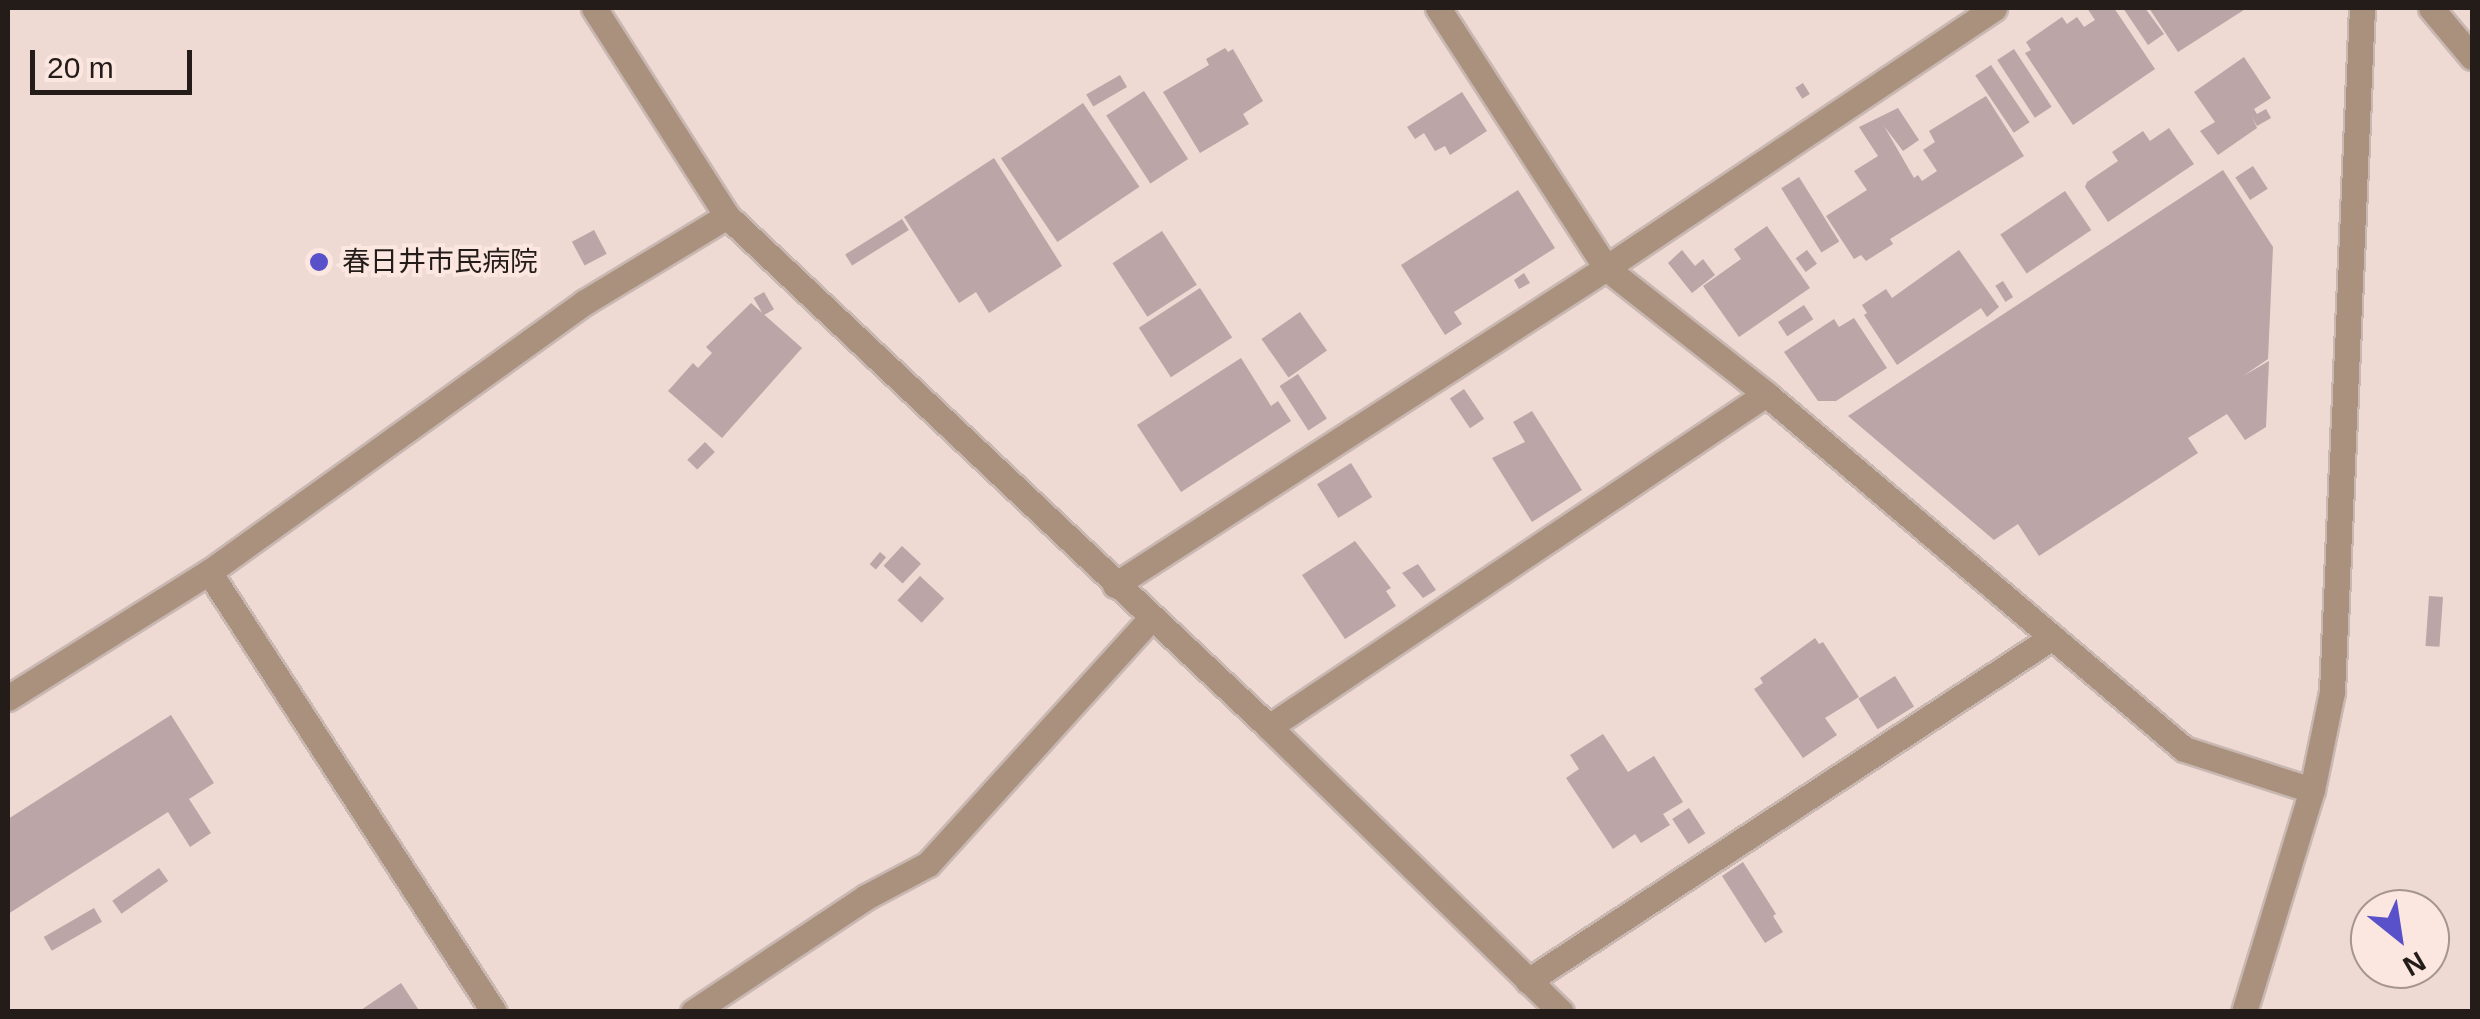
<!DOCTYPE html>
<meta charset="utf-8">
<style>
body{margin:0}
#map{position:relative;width:2480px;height:1019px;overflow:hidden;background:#eed9d3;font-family:Arial,"Noto Sans JP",sans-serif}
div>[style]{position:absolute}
.building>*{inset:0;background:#bba5a7;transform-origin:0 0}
.roads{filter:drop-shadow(2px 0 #c9b7b2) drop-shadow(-2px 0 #c9b7b2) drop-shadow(0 2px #c9b7b2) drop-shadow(0 -2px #c9b7b2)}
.minor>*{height:25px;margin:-12.5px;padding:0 12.5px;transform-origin:12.5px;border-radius:12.5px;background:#a9917d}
.dots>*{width:28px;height:28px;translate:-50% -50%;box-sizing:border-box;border:5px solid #fce6e0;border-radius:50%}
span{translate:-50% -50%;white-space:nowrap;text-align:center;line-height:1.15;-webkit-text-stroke:8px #fce6e0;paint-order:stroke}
.poi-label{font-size:28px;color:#231c19}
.left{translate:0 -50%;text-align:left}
.frame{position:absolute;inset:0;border:10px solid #231c19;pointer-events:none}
.north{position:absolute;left:2350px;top:889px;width:100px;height:100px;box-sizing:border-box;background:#fce6e0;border:2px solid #a59590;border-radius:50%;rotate:150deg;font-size:28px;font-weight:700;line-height:40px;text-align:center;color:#231c19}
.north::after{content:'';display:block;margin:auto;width:35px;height:45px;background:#5951c9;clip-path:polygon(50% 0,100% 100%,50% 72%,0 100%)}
.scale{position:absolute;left:30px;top:50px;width:162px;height:45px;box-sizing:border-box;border:5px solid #231c19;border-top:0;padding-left:12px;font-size:30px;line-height:35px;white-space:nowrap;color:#231c19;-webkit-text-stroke:8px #fce6e0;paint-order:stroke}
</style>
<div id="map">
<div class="building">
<div style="clip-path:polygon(2087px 8px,2114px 8px,2155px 69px,2073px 125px,2025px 53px,2031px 50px,2026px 42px,2062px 17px,2067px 24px,2077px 17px,2084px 27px,2095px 20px)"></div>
<div style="clip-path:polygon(2123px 8px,2145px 8px,2164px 34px,2148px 45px)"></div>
<div style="clip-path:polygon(2149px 8px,2247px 8px,2178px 52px)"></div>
<div style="clip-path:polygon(1225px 48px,1228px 52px,1233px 49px,1263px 101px,1243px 114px,1249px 124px,1200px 153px,1163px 92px,1209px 65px,1206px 59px)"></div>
<div style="left:2014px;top:49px;width:69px;height:20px;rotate:57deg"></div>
<div style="clip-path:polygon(2244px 57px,2271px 98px,2254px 109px,2257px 114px,2266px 109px,2271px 118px,2257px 126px,2252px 117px,2257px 128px,2218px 155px,2200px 131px,2215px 122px,2194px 92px)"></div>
<div style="left:1991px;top:65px;width:69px;height:19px;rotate:56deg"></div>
<div style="left:1120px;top:75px;width:14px;height:39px;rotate:60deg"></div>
<div style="left:1803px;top:83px;width:13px;height:9px;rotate:58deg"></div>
<div style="left:1144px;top:91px;width:81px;height:45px;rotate:57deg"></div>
<div style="clip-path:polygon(1462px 92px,1487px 131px,1450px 155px,1445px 146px,1435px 151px,1424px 133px,1415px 139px,1407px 127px)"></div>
<div style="clip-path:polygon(1986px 96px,2024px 156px,1890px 239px,1893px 244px,1866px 261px,1861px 255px,1854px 259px,1826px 216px,1867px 190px,1854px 171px,1878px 156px,1859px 127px,1898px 108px,1919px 140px,1903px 151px,1884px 126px,1914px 178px,1918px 175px,1922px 181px,1937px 171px,1923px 150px,1935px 142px,1929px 131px)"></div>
<div style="left:1083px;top:103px;width:101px;height:99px;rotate:56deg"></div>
<div style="clip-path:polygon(2169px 128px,2194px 164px,2108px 222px,2085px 187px,2087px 182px,2118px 161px,2112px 152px,2143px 131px,2150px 141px)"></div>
<div style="clip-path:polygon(994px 158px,1062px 266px,989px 313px,976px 292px,959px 303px,904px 217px)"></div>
<div style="left:2253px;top:166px;width:27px;height:21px;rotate:57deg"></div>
<div style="clip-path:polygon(2223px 170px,2273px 247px,2268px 359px,2243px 376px,2269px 361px,2266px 427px,2245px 440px,2227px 414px,2188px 438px,2198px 453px,2039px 556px,2018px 524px,1994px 540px,1848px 416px)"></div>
<div style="left:1799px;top:177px;width:76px;height:21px;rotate:58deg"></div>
<div style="clip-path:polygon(1518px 190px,1555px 248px,1454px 312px,1462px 324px,1445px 335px,1401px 265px)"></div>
<div style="left:2065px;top:191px;width:47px;height:78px;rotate:56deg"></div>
<div style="left:902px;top:219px;width:13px;height:67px;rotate:58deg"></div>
<div style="clip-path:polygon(1767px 226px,1810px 288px,1739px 337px,1703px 286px,1741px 259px,1734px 249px)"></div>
<div style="left:594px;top:230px;width:27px;height:25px;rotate:62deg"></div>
<div style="left:1162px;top:231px;width:64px;height:59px;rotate:57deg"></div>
<div style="clip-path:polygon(1682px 250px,1695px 266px,1703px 259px,1715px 275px,1692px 293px,1668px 263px)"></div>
<div style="left:1807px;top:250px;width:17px;height:14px;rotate:54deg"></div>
<div style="clip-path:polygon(1959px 250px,1999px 307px,1987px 317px,1981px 308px,1897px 365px,1864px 315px,1867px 313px,1862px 305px,1886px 289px,1892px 298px)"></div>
<div style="clip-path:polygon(1524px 273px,1530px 283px,1519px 289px,1514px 280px)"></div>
<div style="left:2003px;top:281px;width:19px;height:9px;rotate:58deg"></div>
<div style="left:1200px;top:288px;width:59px;height:73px;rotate:57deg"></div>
<div style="left:764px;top:292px;width:20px;height:12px;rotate:60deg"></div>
<div style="clip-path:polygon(751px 303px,802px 348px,722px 438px,668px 391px,693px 363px,698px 368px,712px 353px,706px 347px)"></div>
<div style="left:1804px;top:305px;width:17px;height:31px;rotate:57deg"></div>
<div style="left:1300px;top:312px;width:47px;height:47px;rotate:55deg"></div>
<div style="clip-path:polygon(1854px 318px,1887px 368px,1836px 401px,1818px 401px,1784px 352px,1834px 319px,1839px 327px)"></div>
<div style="clip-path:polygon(1241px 358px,1271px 406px,1278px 401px,1291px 421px,1181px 492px,1137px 425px)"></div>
<div style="left:1298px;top:374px;width:53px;height:22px;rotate:57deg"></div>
<div style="left:1464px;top:389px;width:36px;height:17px;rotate:56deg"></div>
<div style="clip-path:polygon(1532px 411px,1582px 490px,1532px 522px,1492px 458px,1525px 442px,1513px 422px)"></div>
<div style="left:705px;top:442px;width:14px;height:25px;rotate:45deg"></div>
<div style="left:1351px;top:463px;width:40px;height:40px;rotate:58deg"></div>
<div style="clip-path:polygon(1355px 541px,1391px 588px,1386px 591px,1396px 606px,1345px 639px,1302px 575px)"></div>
<div style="left:902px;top:546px;width:26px;height:27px;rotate:43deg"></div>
<div style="left:880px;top:552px;width:8px;height:16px;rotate:40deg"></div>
<div style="clip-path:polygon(1418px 564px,1436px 590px,1423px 598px,1402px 573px)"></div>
<div style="left:920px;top:576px;width:33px;height:33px;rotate:43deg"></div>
<div style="left:2429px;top:596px;width:14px;height:50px;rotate:4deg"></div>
<div style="clip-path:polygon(1815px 638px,1819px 644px,1823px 642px,1859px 697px,1825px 718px,1837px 735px,1803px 758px,1754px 689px,1763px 683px,1760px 678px)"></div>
<div style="left:1895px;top:676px;width:36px;height:43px;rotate:58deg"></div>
<div style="clip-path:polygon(171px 715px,214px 783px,189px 799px,211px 833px,190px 847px,168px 812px,8px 914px,8px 819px)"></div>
<div style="clip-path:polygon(1603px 734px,1628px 772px,1654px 756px,1683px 802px,1663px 814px,1670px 825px,1641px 843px,1635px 834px,1613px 849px,1566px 778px,1579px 769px,1570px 755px)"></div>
<div style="left:1689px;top:808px;width:30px;height:20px;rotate:57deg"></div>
<div style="clip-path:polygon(1743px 862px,1776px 914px,1773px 916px,1783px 932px,1765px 943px,1722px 876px)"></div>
<div style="left:159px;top:868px;width:16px;height:57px;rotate:55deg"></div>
<div style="left:94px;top:908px;width:16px;height:58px;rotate:60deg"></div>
<div style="clip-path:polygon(401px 983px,420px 1012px,358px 1012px)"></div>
</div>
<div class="roads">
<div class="minor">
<div style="left:594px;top:8px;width:247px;rotate:57.4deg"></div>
<div style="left:727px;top:216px;width:745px;rotate:43.31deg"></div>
<div style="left:1269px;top:727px;width:408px;rotate:44.3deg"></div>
<div style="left:1438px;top:8px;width:310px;rotate:57.1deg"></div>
<div style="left:1606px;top:268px;width:204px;rotate:38.2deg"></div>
<div style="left:1766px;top:394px;width:548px;rotate:40.34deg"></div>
<div style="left:2184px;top:749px;width:134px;rotate:17.8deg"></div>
<div style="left:2431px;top:8px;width:64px;rotate:50.1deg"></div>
<div style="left:209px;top:572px;width:524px;rotate:57.07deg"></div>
<div style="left:1115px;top:585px;width:584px;rotate:-32.85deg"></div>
<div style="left:1606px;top:268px;width:467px;rotate:-33.8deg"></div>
<div style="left:8px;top:698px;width:237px;rotate:-32.1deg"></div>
<div style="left:209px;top:572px;width:463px;rotate:-35.7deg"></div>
<div style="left:585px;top:302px;width:166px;rotate:-31.2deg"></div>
<div style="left:1269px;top:727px;width:598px;rotate:-33.82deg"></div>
<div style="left:1528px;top:981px;width:625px;rotate:-33.26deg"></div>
<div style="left:693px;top:1012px;width:208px;rotate:-33.6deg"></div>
<div style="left:866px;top:897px;width:70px;rotate:-28deg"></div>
<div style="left:928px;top:864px;width:332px;rotate:-47.8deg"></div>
<div style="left:2244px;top:1012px;width:232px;rotate:-73deg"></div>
<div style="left:2312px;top:790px;width:100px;rotate:-78.5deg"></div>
<div style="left:2332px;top:692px;width:685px;rotate:-87.49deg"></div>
</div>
</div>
<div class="dots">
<div style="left:319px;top:262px;background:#5951c9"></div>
</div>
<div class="poi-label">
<span class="left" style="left:342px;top:262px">春日井市民病院</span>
</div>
<div class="frame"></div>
<div class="north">N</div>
<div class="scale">20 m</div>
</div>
